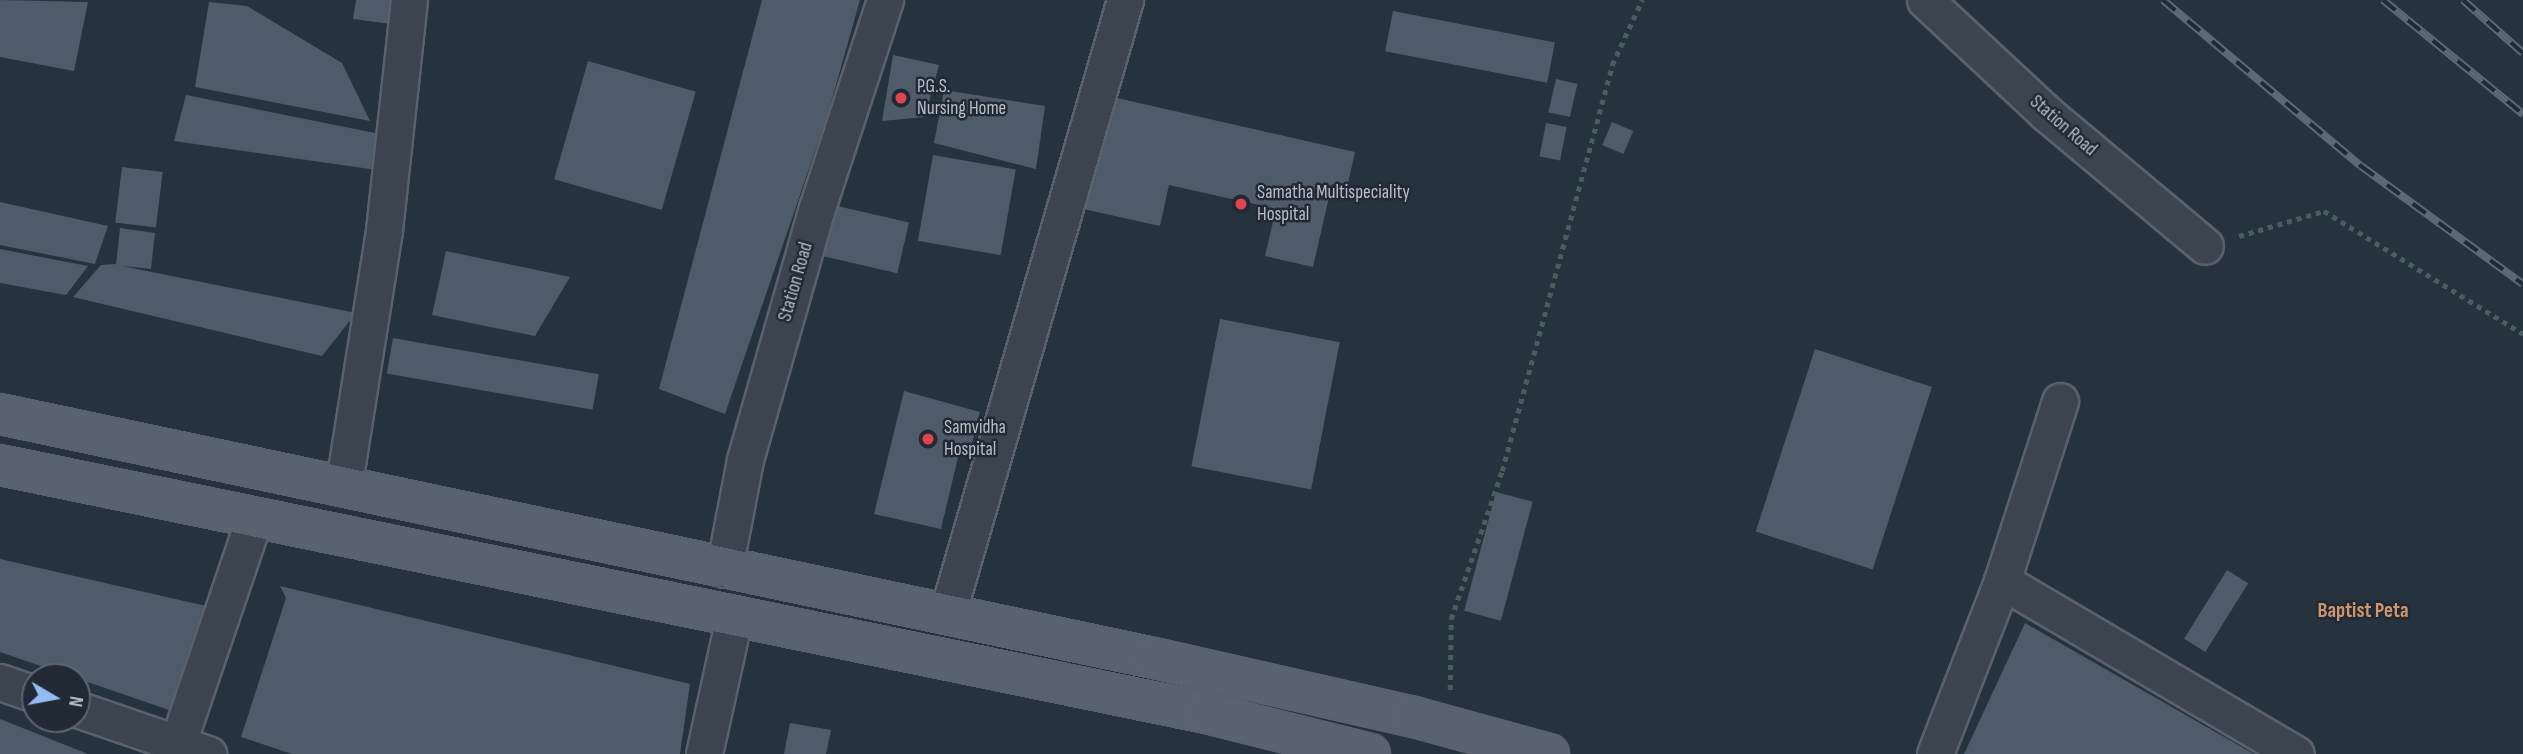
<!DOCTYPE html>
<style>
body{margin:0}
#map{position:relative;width:2523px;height:754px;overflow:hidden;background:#27323f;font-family:"Sofia Sans Condensed",sans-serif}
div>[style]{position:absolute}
.building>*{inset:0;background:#505b69;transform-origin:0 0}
.path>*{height:4.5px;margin-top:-2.25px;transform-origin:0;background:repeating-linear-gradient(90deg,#495d5f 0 5px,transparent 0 10px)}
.roads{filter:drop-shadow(2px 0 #59626c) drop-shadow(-2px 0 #59626c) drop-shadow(0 2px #59626c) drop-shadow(0 -2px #59626c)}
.minor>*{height:35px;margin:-17.5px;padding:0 17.5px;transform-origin:17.5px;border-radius:17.5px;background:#3b444f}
.major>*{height:38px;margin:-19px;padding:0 19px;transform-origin:19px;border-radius:19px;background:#59636f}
.rail>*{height:8px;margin-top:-4px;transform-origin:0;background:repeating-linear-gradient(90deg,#202934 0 16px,#5d6875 0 32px);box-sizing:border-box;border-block:2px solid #5d6875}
.dots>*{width:19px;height:19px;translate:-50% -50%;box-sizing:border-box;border:4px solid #202934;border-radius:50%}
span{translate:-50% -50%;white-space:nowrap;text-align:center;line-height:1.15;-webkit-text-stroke:5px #202934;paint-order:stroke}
.poi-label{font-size:19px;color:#b7bfc9}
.left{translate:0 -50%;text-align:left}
.street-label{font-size:19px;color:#b7bfc9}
.neighbourhood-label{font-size:21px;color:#cf956d;font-weight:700}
.north{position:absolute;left:21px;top:663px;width:70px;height:70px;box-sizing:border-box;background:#202934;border:2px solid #5c6570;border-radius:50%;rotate:100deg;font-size:19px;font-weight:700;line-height:28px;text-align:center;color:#b7bfc9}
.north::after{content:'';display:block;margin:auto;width:24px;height:32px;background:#94bbf2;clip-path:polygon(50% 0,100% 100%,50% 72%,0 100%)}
</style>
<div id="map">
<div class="building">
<div style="clip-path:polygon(0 0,88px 2px,74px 71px,0 57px)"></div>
<div style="clip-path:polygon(356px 0,394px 0,391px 24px,353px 19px)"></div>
<div style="clip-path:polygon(762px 0,860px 0,828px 113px,725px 414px,659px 389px)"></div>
<div style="clip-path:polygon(209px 2px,247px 6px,342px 63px,370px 121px,195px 87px)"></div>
<div style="left:1393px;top:11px;width:165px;height:41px;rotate:11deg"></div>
<div style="clip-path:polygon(893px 55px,939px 65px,925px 117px,882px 121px)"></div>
<div style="left:588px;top:61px;width:112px;height:123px;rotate:16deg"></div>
<div style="left:1556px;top:79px;width:22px;height:34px;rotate:13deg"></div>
<div style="clip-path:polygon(944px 90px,1045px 106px,1036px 169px,934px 143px)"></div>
<div style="clip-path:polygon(186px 95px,385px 135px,377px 170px,174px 141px)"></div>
<div style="clip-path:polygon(1104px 95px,1355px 152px,1347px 188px,1332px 184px,1313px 267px,1265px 256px,1276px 209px,1169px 185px,1160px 226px,1079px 208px)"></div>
<div style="left:1612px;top:122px;width:23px;height:25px;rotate:23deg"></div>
<div style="left:1546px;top:123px;width:21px;height:34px;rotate:11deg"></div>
<div style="left:933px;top:155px;width:84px;height:87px;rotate:10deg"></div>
<div style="left:122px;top:167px;width:41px;height:56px;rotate:7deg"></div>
<div style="clip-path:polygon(0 202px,108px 226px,95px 264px,0 245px)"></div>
<div style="left:833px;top:205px;width:78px;height:52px;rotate:13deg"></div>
<div style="clip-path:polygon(120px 228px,155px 233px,151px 269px,122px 266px,356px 313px,322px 356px,73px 297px,101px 265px,116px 264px)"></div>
<div style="clip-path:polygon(0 249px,88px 266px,66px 295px,0 283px)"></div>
<div style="clip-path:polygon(446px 251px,570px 277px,535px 336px,432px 315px)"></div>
<div style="left:1220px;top:319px;width:122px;height:150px;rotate:11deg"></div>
<div style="left:393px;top:338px;width:209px;height:36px;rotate:10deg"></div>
<div style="left:1815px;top:349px;width:123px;height:192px;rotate:18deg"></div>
<div style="clip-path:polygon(904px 391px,980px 412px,970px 451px,959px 453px,941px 529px,874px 514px)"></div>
<div style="left:1496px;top:492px;width:38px;height:123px;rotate:15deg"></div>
<div style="clip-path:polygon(0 559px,206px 606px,172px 711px,0 652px)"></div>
<div style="left:2227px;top:570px;width:25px;height:81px;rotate:32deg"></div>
<div style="clip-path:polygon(280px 586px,690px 684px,680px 754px,292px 754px,241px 737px,286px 598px)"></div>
<div style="clip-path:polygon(2025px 623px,2254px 754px,1964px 754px)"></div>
<div style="clip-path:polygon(0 719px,88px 754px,0 754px)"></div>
<div style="clip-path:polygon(790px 723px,831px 730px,826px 754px,784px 754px)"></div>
</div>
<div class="path">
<div style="left:2239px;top:236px;width:89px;rotate:-16.4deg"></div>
<div style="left:2324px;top:211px;width:234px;rotate:31.7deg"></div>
<div style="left:1450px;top:690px;width:71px;rotate:-89.2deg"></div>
<div style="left:1451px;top:619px;width:157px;rotate:-71deg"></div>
<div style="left:1502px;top:471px;width:421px;rotate:-74.8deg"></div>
<div style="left:1612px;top:65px;width:72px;rotate:-65.2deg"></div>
</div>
<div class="roads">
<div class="minor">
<div style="left:1925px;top:0;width:166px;rotate:43deg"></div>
<div style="left:2046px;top:113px;width:207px;rotate:39.9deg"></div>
<div style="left:344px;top:483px;width:256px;rotate:-81deg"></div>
<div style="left:384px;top:230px;width:231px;rotate:-83.8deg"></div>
<div style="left:724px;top:569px;width:111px;rotate:-79.1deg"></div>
<div style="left:745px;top:460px;width:262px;rotate:-74.1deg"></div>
<div style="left:817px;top:208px;width:219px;rotate:-71.9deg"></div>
<div style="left:2002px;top:581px;width:341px;rotate:30.5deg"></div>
<div style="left:947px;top:615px;width:640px;rotate:-73.86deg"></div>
<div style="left:0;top:682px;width:37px;rotate:19deg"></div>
<div style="left:77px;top:709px;width:139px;rotate:19deg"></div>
<div style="left:174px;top:754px;width:248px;rotate:-71.2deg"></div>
<div style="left:704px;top:754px;width:140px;rotate:-77.6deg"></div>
<div style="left:1935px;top:754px;width:186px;rotate:-68.8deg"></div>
<div style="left:2002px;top:581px;width:189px;rotate:-72.1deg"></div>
</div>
<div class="major">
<div style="left:0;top:414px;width:1180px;rotate:11.94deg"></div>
<div style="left:1154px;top:658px;width:267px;rotate:12.8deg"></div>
<div style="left:1414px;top:717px;width:140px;rotate:15.3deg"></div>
<div style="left:0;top:465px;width:1231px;rotate:11.62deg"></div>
<div style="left:1206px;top:713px;width:169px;rotate:14deg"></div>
</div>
</div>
<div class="rail">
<div style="left:2163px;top:0;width:258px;rotate:40deg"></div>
<div style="left:2361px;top:166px;width:200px;rotate:36.1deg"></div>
<div style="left:2383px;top:0;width:181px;rotate:39.2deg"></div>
<div style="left:2463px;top:0;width:80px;rotate:41.5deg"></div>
</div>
<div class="dots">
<div style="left:901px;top:98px;background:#e0444e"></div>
<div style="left:1241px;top:204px;background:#e0444e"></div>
<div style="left:928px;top:439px;background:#e0444e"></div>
</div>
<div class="poi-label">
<span class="left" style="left:917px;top:98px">P.G.S.<br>Nursing Home</span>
<span class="left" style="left:1257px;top:204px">Samatha Multispeciality<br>Hospital</span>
<span class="left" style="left:944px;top:439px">Samvidha<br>Hospital</span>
</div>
<div class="street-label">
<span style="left:2063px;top:126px;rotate:41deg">Station Road</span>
<span style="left:796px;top:282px;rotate:-74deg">Station Road</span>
</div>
<div class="neighbourhood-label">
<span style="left:2363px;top:611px">Baptist Peta</span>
</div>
<div class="north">N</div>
</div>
